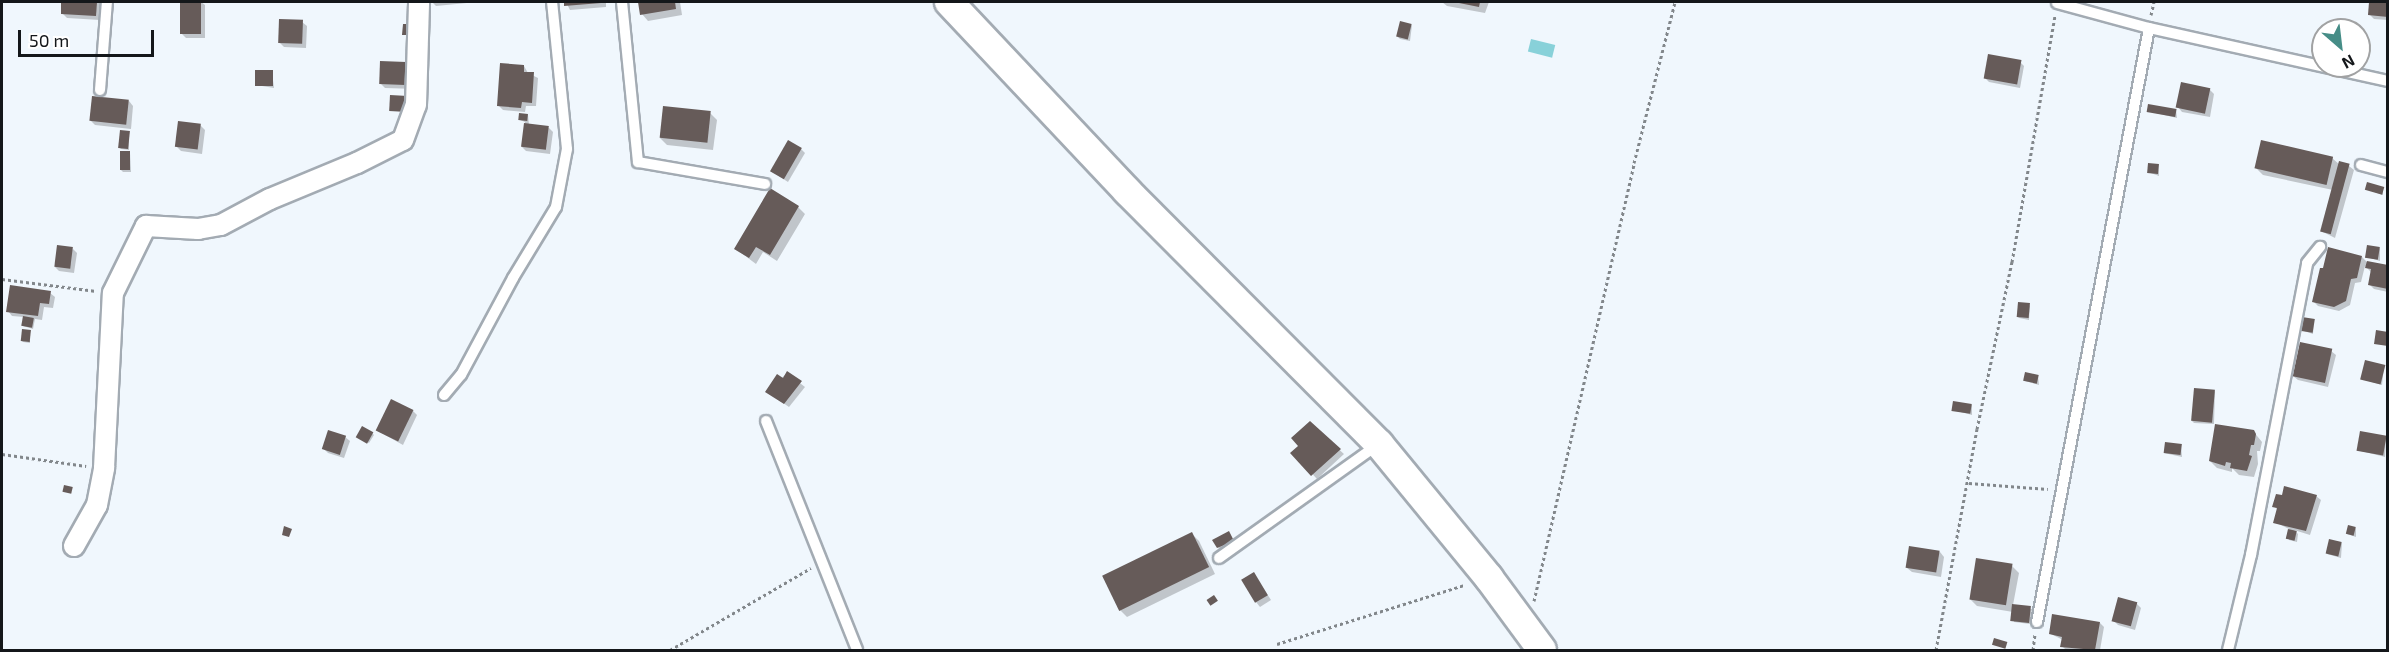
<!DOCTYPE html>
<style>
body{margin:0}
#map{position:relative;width:2389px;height:652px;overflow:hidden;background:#f0f7fd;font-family:"Exo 2",sans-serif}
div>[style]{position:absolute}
.water>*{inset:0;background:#88d1d9;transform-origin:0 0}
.shadow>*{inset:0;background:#0003}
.building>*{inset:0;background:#665b59;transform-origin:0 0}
.path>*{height:3px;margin-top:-1.5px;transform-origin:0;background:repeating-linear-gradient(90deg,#82878b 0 3px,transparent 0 6px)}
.roads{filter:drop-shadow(2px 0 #a3abb3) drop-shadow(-2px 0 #a3abb3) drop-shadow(0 2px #a3abb3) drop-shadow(0 -2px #a3abb3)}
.lane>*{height:10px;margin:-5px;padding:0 5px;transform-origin:5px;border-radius:5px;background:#fff}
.street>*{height:20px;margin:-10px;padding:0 10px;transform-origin:10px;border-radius:10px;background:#fff}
.secondary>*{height:28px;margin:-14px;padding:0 14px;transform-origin:14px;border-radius:14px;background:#fff}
span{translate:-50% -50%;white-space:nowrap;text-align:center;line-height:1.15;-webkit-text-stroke:6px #fff;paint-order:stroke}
.frame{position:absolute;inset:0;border:3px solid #14171a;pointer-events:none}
.north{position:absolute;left:2311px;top:18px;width:60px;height:60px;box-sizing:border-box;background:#fff;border:2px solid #a1a2a3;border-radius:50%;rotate:152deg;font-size:16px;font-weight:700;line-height:24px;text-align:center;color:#14171a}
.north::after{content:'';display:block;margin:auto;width:21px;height:27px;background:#468d87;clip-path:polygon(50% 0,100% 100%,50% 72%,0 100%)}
.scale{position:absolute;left:18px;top:30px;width:136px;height:27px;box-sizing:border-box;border:3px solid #14171a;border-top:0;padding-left:8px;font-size:18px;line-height:21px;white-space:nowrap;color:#14171a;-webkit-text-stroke:4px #fff;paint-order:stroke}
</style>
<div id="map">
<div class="water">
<div style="left:1531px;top:39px;width:25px;height:13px;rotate:14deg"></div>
</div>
<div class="shadow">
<div style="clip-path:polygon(63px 2px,101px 2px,100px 20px,67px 18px,62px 13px)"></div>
<div style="clip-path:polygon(182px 2px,201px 2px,205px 5px,205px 38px,186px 38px,181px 33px)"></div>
<div style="clip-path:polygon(432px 2px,477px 2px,436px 6px)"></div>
<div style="clip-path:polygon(566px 2px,606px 2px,606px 7px,570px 10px)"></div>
<div style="clip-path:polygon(640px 2px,680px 2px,682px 15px,648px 21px,642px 14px)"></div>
<div style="clip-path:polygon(1442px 2px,1489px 2px,1485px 13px,1447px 6px)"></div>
<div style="clip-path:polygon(2371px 2px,2388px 2px,2388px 20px,2374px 19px,2369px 14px)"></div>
<div style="clip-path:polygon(302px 22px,307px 26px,306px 48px,284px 47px,279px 42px)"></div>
<div style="clip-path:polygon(1412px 25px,1410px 41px,1400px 39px,1398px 37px)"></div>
<div style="clip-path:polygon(381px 62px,416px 89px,385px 88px,380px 83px)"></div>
<div style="clip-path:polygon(2020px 62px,2024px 66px,2020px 88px,1989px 82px,1985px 78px)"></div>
<div style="clip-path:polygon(524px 66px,528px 73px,538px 78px,536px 106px,526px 106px,525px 112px,503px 110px,499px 106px)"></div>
<div style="clip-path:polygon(272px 72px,274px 88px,256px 85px)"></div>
<div style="clip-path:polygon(2209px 89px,2214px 94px,2210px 117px,2182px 112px,2178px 107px)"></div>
<div style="clip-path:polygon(129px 101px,133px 106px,131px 129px,95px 125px,91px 121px)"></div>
<div style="clip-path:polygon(2176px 110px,2177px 118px,2147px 111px)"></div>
<div style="clip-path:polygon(710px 113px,717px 120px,713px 150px,667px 145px,660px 138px)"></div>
<div style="clip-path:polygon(528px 115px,529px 125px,549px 128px,553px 132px,550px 154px,526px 151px,522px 147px,525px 122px,520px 120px)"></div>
<div style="clip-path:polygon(200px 125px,205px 130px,202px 154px,181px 151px,177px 147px)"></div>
<div style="clip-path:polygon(129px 132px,129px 150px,121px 149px,119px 147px)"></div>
<div style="clip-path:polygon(801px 149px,805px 153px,788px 182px,771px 171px)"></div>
<div style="clip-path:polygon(130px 153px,131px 172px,123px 172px,121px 170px)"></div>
<div style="clip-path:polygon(2332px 158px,2340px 165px,2349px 166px,2354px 170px,2335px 238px,2321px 231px,2333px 190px,2263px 175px,2256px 168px)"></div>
<div style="clip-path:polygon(2158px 165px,2159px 176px,2148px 172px)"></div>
<div style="clip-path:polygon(2383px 188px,2383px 195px,2366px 189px)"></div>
<div style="clip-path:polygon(798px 207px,805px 214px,777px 261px,763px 252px,756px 264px,736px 249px)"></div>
<div style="clip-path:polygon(2380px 248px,2380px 261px,2367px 257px)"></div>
<div style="clip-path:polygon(73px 249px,77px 253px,74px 273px,59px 271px,55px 267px)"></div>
<div style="clip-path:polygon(2362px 257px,2367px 262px,2388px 266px,2388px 292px,2374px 289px,2370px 285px,2372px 273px,2365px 266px,2361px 282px,2355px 283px,2350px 305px,2339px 311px,2318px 306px,2314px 302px)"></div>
<div style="clip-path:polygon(50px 293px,55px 297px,53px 308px,44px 307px,42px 320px,35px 319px,33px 329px,23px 326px,24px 317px,12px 316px,8px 311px)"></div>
<div style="clip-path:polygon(2030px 305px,2029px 320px,2019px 318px,2017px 316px)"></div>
<div style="clip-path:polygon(2314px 321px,2313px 334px,2301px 330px)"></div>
<div style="clip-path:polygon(30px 332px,30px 343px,23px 342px,21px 340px)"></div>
<div style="clip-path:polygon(2331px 351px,2336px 355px,2328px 387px,2298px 380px,2293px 376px)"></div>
<div style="clip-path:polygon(2384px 366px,2382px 385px,2362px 379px)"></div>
<div style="clip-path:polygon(787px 373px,805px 387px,789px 407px,767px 392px)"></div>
<div style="clip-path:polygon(2038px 376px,2039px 385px,2025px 381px)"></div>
<div style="clip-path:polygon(2215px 391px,2214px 424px,2194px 423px,2192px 421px)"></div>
<div style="clip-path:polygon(1972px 405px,1972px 415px,1953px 410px)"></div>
<div style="clip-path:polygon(413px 411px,417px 415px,403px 445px,378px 431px)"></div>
<div style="clip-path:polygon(1310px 423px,1344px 454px,1317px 479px,1293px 453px,1300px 446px)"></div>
<div style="clip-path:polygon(2253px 431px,2262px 442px,2260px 451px,2257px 451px,2258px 464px,2254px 477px,2239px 475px,2232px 468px,2232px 472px,2217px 468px,2210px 461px)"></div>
<div style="clip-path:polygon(372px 433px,374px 435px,369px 443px,358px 437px)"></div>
<div style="clip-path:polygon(345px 437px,350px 441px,344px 458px,328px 453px,324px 449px)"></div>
<div style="clip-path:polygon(2386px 437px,2385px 457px,2357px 450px)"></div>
<div style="clip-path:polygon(2181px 446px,2182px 457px,2164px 453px)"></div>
<div style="clip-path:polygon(2316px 496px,2321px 500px,2310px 535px,2294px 530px,2298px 534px,2297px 542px,2289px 540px,2289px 529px,2275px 522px,2278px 510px,2274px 506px)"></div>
<div style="clip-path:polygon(2356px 528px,2356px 537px,2347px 534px)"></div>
<div style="clip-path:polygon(1192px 534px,1199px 541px,1215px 574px,1127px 617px,1120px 610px)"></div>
<div style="clip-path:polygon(1230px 534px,1235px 543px,1220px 549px,1218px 548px)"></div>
<div style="clip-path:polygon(2342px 543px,2341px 558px,2327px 554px)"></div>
<div style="clip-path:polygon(1940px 552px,1944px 557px,1941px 577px,1912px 572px,1907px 568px)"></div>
<div style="clip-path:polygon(2012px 566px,2019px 573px,2013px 605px,2032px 609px,2030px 624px,2014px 622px,2013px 612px,1977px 606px,1970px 599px)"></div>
<div style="clip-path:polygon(1254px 574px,1271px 600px,1260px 607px,1256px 602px)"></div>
<div style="clip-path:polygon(2136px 603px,2141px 608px,2135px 630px,2118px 625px,2114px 621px)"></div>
<div style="clip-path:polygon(2100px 623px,2104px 627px,2100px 650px,2066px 650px,2062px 646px,2063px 640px,2051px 634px)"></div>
</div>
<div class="building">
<div style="clip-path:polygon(61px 2px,97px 2px,96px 16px,61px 14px)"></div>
<div style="left:180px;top:2px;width:21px;height:32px"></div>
<div style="clip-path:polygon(564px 2px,601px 2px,601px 3px,564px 6px)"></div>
<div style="clip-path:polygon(638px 2px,675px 2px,676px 9px,640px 15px)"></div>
<div style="clip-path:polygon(1454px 2px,1480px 2px,1479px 7px)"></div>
<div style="clip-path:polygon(2369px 2px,2388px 2px,2388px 17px,2368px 15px)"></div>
<div style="left:279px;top:19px;width:24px;height:24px;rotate:2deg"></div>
<div style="left:1400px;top:21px;width:12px;height:16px;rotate:14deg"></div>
<div style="clip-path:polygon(403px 24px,414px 24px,413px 35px,402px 35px)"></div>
<div style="left:1988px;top:54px;width:34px;height:25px;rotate:10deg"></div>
<div style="left:380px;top:61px;width:33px;height:23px;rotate:2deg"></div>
<div style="clip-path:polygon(500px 63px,524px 65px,524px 72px,534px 72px,532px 103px,522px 102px,521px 108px,497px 106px)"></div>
<div style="left:255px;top:70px;width:18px;height:16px"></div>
<div style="left:2181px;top:82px;width:30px;height:26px;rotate:12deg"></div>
<div style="left:390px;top:95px;width:18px;height:16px;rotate:3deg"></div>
<div style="left:92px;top:96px;width:37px;height:25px;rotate:6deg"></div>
<div style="left:2148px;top:104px;width:29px;height:8px;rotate:10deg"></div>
<div style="left:663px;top:106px;width:48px;height:32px;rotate:6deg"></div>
<div style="left:519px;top:113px;width:9px;height:7px;rotate:6deg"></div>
<div style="left:178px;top:121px;width:23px;height:26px;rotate:7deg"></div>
<div style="left:524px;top:123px;width:25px;height:24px;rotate:7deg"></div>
<div style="left:120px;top:130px;width:10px;height:18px;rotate:6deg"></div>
<div style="left:788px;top:140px;width:16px;height:36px;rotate:30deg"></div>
<div style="left:2261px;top:140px;width:74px;height:29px;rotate:13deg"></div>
<div style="left:120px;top:151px;width:10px;height:19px"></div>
<div style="left:2339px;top:161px;width:11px;height:73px;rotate:15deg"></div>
<div style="left:2148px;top:163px;width:11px;height:10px;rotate:5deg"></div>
<div style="left:2367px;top:182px;width:18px;height:8px;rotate:16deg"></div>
<div style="clip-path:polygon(770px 188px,799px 206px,770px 255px,756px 247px,749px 258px,734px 249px)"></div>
<div style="left:57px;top:245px;width:16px;height:22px;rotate:7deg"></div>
<div style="left:2367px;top:245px;width:13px;height:13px;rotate:9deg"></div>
<div style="clip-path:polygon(2328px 247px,2362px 256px,2357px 278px,2351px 279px,2346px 301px,2334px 307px,2312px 302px,2320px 268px,2323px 268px)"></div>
<div style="clip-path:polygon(2367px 261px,2388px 265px,2388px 289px,2368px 285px,2371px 269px,2365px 268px)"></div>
<div style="clip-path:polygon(10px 285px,51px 291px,49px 304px,40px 303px,38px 316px,6px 312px)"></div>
<div style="left:2018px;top:302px;width:12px;height:15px;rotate:5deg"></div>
<div style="left:23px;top:316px;width:11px;height:10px;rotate:10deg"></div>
<div style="left:2302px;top:317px;width:13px;height:14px;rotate:9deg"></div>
<div style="left:22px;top:329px;width:9px;height:12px;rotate:6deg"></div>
<div style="clip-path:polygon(2376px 330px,2388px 332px,2388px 346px,2374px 344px)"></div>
<div style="left:2300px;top:342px;width:33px;height:35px;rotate:12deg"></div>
<div style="left:2365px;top:360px;width:21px;height:20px;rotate:14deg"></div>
<div style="clip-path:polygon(787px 371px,802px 381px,784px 404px,765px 392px,777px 374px,783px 378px)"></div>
<div style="left:2025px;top:372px;width:14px;height:9px;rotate:12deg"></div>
<div style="left:2194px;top:388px;width:21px;height:33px;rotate:5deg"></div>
<div style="left:391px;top:399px;width:25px;height:35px;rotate:26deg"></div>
<div style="left:1953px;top:401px;width:19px;height:10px;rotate:9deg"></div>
<div style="clip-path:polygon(1310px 421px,1341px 449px,1311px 476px,1290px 453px,1298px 446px,1291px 438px)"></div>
<div style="clip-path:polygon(2215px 424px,2254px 430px,2256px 434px,2254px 445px,2251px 445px,2249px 455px,2252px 456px,2247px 471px,2230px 468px,2231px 463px,2226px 462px,2225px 466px,2209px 461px)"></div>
<div style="left:362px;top:426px;width:13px;height:13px;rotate:29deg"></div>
<div style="left:328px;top:430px;width:19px;height:20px;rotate:18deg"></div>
<div style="left:2360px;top:431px;width:27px;height:20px;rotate:10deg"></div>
<div style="left:2165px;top:442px;width:17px;height:11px;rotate:7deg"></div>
<div style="left:64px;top:485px;width:9px;height:7px;rotate:13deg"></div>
<div style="clip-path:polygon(2284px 486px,2317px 495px,2306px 531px,2273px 523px,2277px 508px,2272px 507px,2276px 494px,2282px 495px)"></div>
<div style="left:2348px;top:525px;width:8px;height:9px;rotate:14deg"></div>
<div style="clip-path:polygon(284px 526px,292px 529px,289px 537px,282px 535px)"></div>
<div style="left:2288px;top:529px;width:9px;height:10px;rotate:13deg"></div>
<div style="clip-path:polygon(1229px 531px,1234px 541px,1217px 548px,1212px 540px)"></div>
<div style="left:1192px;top:532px;width:39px;height:100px;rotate:64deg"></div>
<div style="left:2329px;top:539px;width:13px;height:15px;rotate:13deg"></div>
<div style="left:1909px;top:546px;width:31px;height:22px;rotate:9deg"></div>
<div style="left:1976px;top:558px;width:37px;height:42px;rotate:9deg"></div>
<div style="left:1254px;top:572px;width:27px;height:15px;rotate:59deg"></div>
<div style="left:1214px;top:595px;width:7px;height:9px;rotate:56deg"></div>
<div style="left:2118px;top:597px;width:20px;height:25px;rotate:15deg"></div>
<div style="left:2012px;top:604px;width:19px;height:17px;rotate:6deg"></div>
<div style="clip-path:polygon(2052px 614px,2100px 622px,2095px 650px,2060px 647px,2062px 637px,2049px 634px)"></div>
<div style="left:1994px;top:638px;width:14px;height:7px;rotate:17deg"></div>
</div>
<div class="path">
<div style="left:2151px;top:15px;width:13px;rotate:-77deg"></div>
<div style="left:2px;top:279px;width:95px;rotate:7.3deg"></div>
<div style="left:2px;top:454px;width:85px;rotate:8.1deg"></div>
<div style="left:1969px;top:483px;width:79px;rotate:4.3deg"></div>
<div style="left:1534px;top:601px;width:449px;rotate:-77.1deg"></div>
<div style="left:1634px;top:163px;width:166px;rotate:-75.7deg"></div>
<div style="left:1277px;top:644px;width:196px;rotate:-17.5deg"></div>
<div style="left:670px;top:650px;width:163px;rotate:-30.2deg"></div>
<div style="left:1936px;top:650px;width:225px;rotate:-79.5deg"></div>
<div style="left:1977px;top:429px;width:171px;rotate:-78.2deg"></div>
<div style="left:2012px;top:262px;width:251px;rotate:-80.1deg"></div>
<div style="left:2033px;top:650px;width:16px;rotate:-83deg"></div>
</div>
<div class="roads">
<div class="lane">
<div style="left:622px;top:2px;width:161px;rotate:84.3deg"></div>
<div style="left:638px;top:162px;width:129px;rotate:9.8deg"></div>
<div style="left:2057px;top:3px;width:95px;rotate:15.2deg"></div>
<div style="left:2149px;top:28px;width:245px;rotate:12.5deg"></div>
<div style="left:100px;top:90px;width:88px;rotate:-85.5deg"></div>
<div style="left:2361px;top:165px;width:28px;rotate:15deg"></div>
<div style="left:444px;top:395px;width:26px;rotate:-50deg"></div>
<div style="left:461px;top:375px;width:110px;rotate:-61.8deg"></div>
<div style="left:513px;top:278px;width:83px;rotate:-58.8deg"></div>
<div style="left:556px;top:207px;width:59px;rotate:-79.3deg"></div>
<div style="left:567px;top:149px;width:148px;rotate:-95.8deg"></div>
<div style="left:766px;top:421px;width:246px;rotate:68.3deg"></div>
<div style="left:1219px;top:558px;width:196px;rotate:-35.5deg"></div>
<div style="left:2037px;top:622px;width:604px;rotate:-79.32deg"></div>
<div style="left:2228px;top:650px;width:98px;rotate:-76.4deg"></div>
<div style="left:2251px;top:555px;width:297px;rotate:-79.1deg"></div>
<div style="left:2307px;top:263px;width:21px;rotate:-51deg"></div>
</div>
<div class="street">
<div style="left:74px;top:546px;width:47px;rotate:-60.7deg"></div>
<div style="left:97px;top:505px;width:38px;rotate:-79deg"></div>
<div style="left:104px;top:468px;width:175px;rotate:-87.1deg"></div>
<div style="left:113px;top:293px;width:75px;rotate:-63.8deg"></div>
<div style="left:146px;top:226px;width:52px;rotate:3.3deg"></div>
<div style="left:198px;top:229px;width:23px;rotate:-10deg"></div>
<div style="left:221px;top:225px;width:55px;rotate:-28deg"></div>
<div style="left:270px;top:199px;width:94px;rotate:-22.5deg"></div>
<div style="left:357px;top:163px;width:51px;rotate:-26.6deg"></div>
<div style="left:403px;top:140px;width:37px;rotate:-70deg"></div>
<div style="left:416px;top:105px;width:103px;rotate:-88.3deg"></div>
</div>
<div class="secondary">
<div style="left:949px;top:2px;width:260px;rotate:46.7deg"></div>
<div style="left:1127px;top:191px;width:357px;rotate:45.1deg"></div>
<div style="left:1379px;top:444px;width:173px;rotate:50.6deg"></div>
<div style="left:1489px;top:578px;width:89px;rotate:53.6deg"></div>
</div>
</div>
<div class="frame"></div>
<div class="north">N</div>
<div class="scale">50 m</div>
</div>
